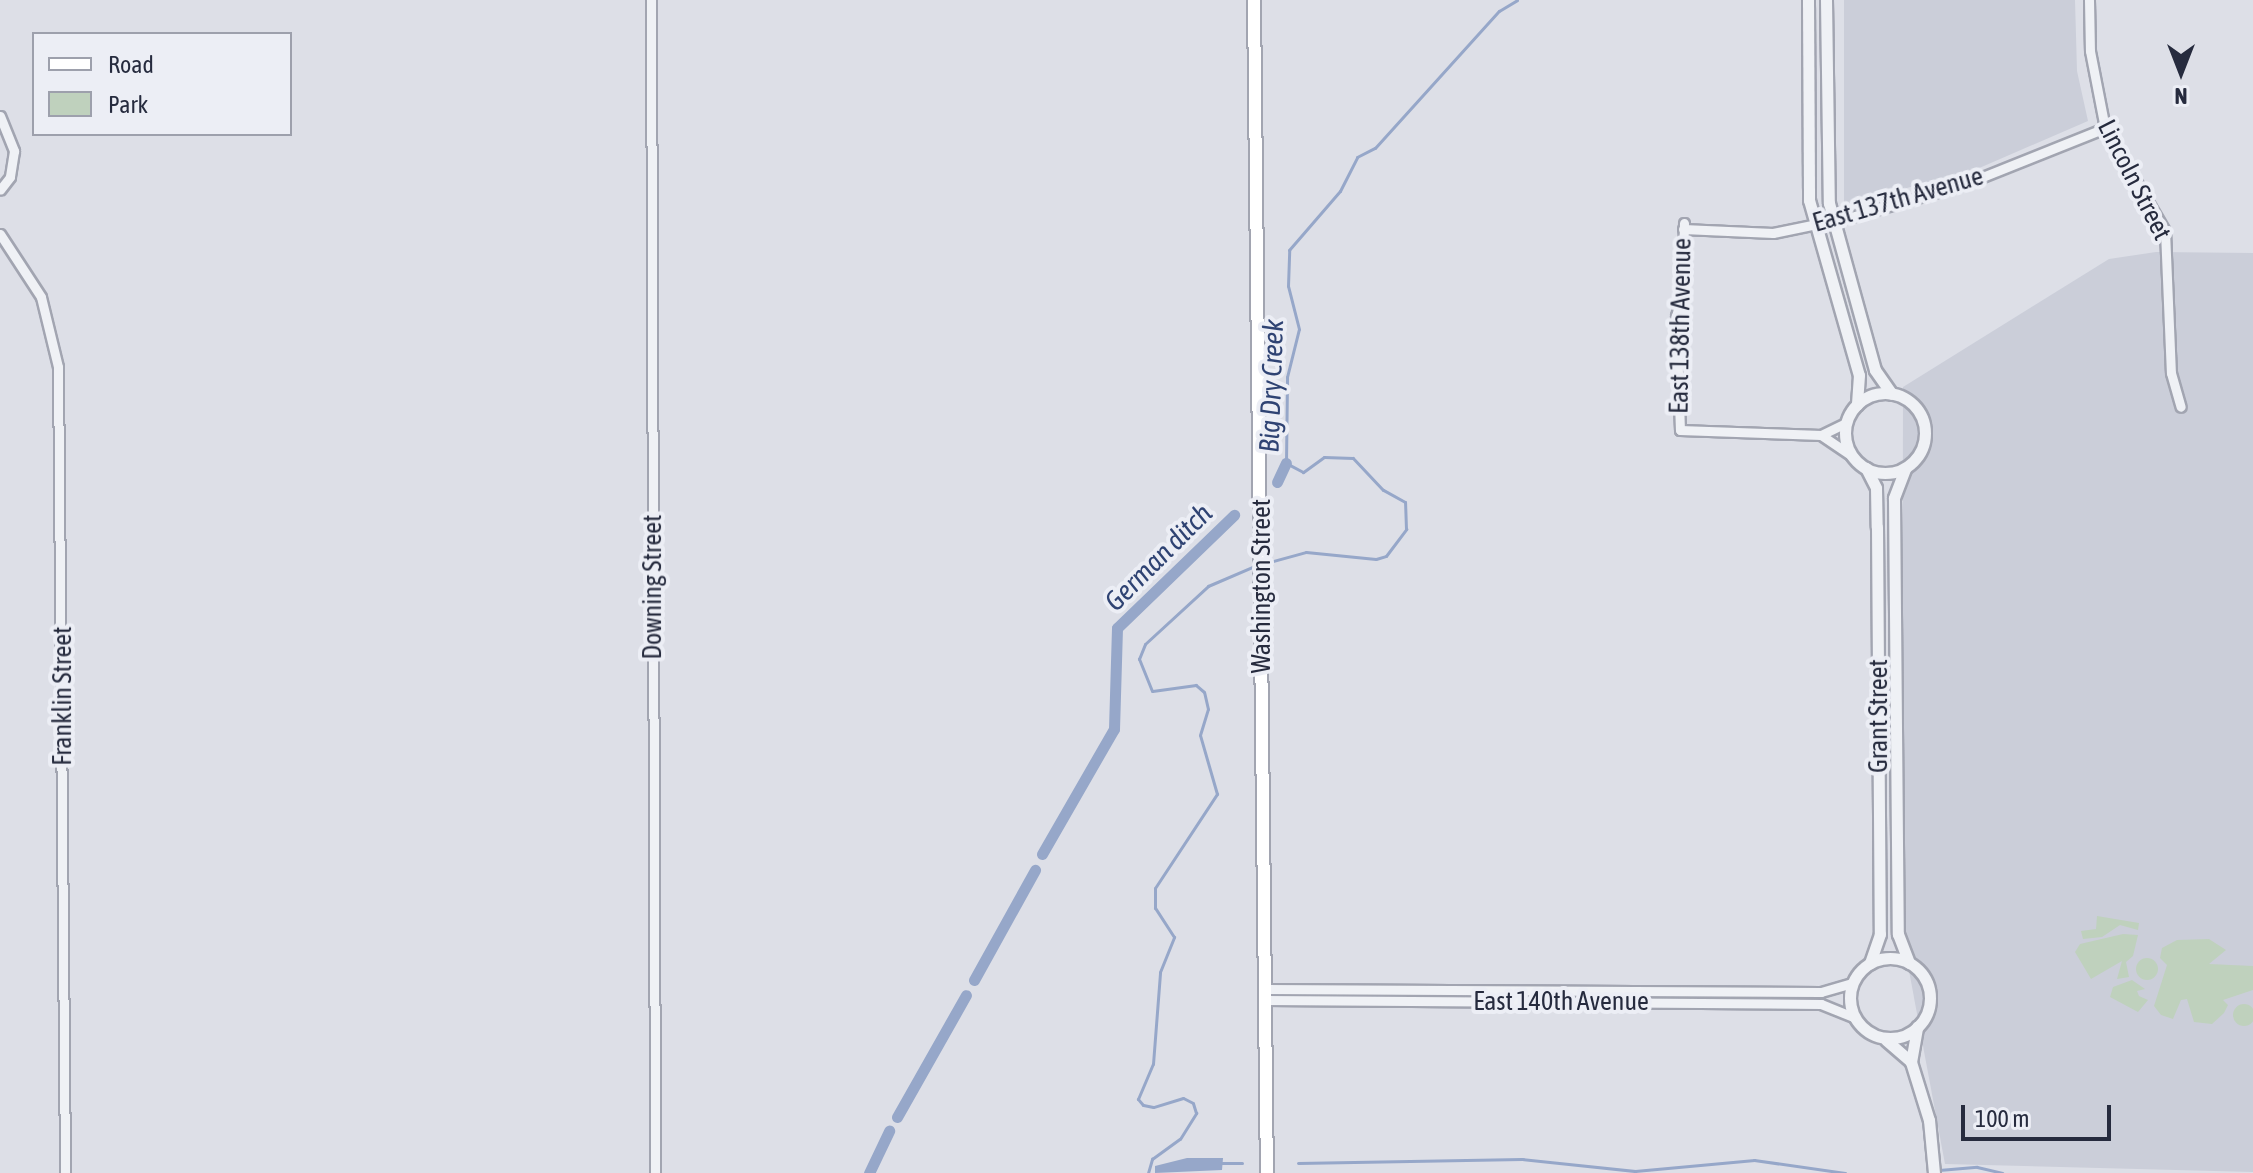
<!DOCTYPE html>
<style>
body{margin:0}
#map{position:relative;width:2253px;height:1173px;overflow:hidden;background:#dddfe7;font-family:"Asap Condensed",sans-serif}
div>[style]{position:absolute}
.built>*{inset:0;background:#cbced9}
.green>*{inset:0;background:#bfd1bd}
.round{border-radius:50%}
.water>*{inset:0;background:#96a7c9}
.stream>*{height:3px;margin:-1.5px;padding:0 1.5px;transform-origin:1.5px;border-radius:1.5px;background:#96a7c9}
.canal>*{height:11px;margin:-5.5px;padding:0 5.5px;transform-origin:5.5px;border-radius:5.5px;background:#96a7c9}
.roads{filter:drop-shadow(2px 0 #a2a5b1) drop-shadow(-2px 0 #a2a5b1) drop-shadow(0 2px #a2a5b1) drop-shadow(0 -2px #a2a5b1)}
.minor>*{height:9px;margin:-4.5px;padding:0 4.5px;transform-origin:4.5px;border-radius:4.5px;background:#eff1f5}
.tertiary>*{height:11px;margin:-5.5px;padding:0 5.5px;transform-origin:5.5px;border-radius:5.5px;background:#eff1f5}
.tertiary>.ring{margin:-5.5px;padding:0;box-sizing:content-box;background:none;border:11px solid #eff1f5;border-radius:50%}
.secondary>*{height:12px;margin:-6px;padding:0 6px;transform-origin:6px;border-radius:6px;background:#fff}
span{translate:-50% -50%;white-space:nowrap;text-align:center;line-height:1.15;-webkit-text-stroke:8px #eceef5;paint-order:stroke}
.street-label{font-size:26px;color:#262b3e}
.water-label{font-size:28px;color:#2f4373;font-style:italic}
.legend{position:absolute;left:32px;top:32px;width:260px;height:104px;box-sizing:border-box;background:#eceef5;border:2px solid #9da0ac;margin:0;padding:10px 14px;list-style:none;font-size:24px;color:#262b3e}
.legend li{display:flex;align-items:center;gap:16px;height:40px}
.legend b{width:40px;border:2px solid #9da0ac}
.north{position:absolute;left:2141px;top:32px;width:80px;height:80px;-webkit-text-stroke:6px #eceef5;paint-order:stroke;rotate:180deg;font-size:22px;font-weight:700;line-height:32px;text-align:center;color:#262b3e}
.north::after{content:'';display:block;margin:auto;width:28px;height:36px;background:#262b3e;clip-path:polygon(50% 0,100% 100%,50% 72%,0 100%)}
.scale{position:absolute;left:1961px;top:1105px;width:150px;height:36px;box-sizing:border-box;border:4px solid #262b3e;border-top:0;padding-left:10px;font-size:24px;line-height:28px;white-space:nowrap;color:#262b3e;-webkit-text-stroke:6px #eceef5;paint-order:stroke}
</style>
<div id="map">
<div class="built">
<div style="clip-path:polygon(1844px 0,2075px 0,2077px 71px,2088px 121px,1977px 169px,1844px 205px)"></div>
<div style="clip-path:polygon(2156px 252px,2253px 253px,2253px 1172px,1945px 1164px,1902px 933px,1903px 387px,2109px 259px)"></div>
</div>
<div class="green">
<div style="clip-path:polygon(2097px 916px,2139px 923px,2138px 930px,2120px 925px,2102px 937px,2083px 939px,2081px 931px,2096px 929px)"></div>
<div style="clip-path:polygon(2123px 934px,2138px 935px,2133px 956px,2126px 962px,2129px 977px,2117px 979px,2122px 961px,2091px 979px,2075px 952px,2080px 944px)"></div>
<div style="clip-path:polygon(2209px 939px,2226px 950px,2209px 964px,2253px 966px,2253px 990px,2223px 1000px,2228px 1005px,2224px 1013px,2212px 1024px,2194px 1022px,2187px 999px,2181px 1000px,2173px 1019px,2161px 1015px,2154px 1006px,2167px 965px,2160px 958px,2162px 948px,2177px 940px)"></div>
<div class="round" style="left:2136px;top:958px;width:22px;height:22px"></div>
<div style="clip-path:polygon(2132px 980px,2145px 989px,2137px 991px,2139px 996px,2148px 1000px,2138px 1012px,2110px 997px,2113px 987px)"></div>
<div class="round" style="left:2233px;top:1004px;width:22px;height:22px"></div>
</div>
<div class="water">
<div style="clip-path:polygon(1187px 1158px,1223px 1158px,1222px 1170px,1155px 1173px,1155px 1166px)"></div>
</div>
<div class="stream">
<div style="left:1266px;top:563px;width:41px;rotate:-15.4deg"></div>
<div style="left:1306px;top:552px;width:70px;rotate:5.7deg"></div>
<div style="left:1376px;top:559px;width:10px;rotate:-17deg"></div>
<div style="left:1386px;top:556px;width:34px;rotate:-53deg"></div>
<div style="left:1406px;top:529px;width:27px;rotate:-92deg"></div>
<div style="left:1405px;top:502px;width:25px;rotate:-151deg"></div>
<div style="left:1383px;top:490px;width:44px;rotate:-133.2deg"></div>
<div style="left:1353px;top:458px;width:29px;rotate:-178deg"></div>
<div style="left:1324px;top:457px;width:26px;rotate:144deg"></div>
<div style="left:1303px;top:472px;width:19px;rotate:-152deg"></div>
<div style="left:1286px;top:463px;width:86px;rotate:-89.3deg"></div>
<div style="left:1287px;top:377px;width:49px;rotate:-76deg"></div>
<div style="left:1299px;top:329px;width:44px;rotate:-104.3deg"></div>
<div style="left:1288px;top:286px;width:36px;rotate:-88deg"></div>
<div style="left:1289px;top:250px;width:78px;rotate:-49.2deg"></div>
<div style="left:1340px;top:191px;width:38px;rotate:-63deg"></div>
<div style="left:1357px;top:157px;width:20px;rotate:-27deg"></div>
<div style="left:1375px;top:148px;width:185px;rotate:-47.9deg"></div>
<div style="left:1499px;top:11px;width:21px;rotate:-31deg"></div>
<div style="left:1222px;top:1163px;width:20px"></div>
<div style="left:1298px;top:1163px;width:224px;rotate:-1deg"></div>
<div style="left:1522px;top:1159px;width:114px;rotate:6.1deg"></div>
<div style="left:1635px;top:1171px;width:120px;rotate:-5.3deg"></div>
<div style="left:1754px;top:1160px;width:92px;rotate:8.1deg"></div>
<div style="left:1939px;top:1170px;width:38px;rotate:-5deg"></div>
<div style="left:1977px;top:1167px;width:26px;rotate:13deg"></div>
<div style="left:1148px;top:1173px;width:15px;rotate:-74deg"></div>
<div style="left:1152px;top:1159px;width:34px;rotate:-36deg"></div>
<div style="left:1180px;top:1139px;width:31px;rotate:-58deg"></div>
<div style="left:1196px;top:1113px;width:10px;rotate:-107deg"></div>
<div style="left:1193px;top:1103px;width:11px;rotate:-153deg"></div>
<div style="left:1183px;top:1098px;width:31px;rotate:163deg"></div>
<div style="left:1153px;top:1107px;width:10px;rotate:-169deg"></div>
<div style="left:1143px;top:1105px;width:8px;rotate:-130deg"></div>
<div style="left:1138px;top:1099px;width:38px;rotate:-67deg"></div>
<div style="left:1153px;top:1064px;width:92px;rotate:-85.6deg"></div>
<div style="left:1160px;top:972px;width:38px;rotate:-68deg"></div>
<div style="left:1174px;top:937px;width:35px;rotate:-123deg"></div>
<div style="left:1155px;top:908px;width:20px;rotate:-90deg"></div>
<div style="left:1155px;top:888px;width:113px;rotate:-56.6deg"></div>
<div style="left:1217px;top:794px;width:61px;rotate:-106.1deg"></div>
<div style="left:1200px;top:735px;width:27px;rotate:-73deg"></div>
<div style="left:1208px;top:709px;width:17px;rotate:-103deg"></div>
<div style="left:1204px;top:692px;width:11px;rotate:-139deg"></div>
<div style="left:1196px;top:685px;width:44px;rotate:172.2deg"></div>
<div style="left:1152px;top:691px;width:35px;rotate:-112deg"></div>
<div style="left:1139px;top:659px;width:16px;rotate:-68deg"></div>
<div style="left:1145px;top:644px;width:86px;rotate:-42.6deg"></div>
<div style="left:1208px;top:586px;width:51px;rotate:-23.1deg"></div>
</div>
<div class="canal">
<div style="left:1277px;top:482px;width:21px;rotate:-65deg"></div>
<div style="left:1042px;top:854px;width:144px;rotate:-60.1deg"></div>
<div style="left:1114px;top:729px;width:101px;rotate:-88.3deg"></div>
<div style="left:1117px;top:628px;width:163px;rotate:-44deg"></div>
<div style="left:974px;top:980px;width:126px;rotate:-61deg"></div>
<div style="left:897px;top:1117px;width:140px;rotate:-60.5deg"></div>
<div style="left:869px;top:1173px;width:47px;rotate:-64.5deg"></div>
</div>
<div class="roads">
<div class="minor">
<div style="left:651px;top:0;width:1173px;rotate:89.8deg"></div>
<div style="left:2089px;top:0;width:51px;rotate:88.9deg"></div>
<div style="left:2090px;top:51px;width:78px;rotate:79deg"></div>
<div style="left:2105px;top:128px;width:119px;rotate:59.8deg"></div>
<div style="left:2165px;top:231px;width:142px;rotate:87.6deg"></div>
<div style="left:2171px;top:373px;width:35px;rotate:74deg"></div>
<div style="left:0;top:116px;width:38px;rotate:68deg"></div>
<div style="left:14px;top:151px;width:26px;rotate:99deg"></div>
<div style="left:10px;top:177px;width:16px;rotate:128deg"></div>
<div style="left:1684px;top:223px;width:74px;rotate:91.5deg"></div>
<div style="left:1682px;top:297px;width:20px;rotate:108deg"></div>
<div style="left:1676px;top:316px;width:114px;rotate:88deg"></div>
<div style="left:1680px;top:430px;width:141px;rotate:2deg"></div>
<div style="left:1821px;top:435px;width:37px;rotate:34deg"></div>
<div style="left:1683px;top:229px;width:90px;rotate:2.5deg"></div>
<div style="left:1773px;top:233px;width:80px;rotate:-11.6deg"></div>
<div style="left:1851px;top:217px;width:119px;rotate:-16.1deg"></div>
<div style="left:1965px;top:184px;width:151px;rotate:-21.8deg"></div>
<div style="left:0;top:234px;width:75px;rotate:56.9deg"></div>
<div style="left:41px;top:297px;width:72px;rotate:76.3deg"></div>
<div style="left:58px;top:367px;width:806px;rotate:89.5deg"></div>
<div style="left:1821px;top:435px;width:28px;rotate:-26deg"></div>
<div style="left:1266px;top:989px;width:555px;rotate:0.31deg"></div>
<div style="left:1821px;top:992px;width:32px;rotate:-16deg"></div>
<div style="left:1266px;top:1000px;width:555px;rotate:0.41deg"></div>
<div style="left:1821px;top:1004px;width:35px;rotate:22deg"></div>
</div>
<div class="tertiary">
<div style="left:1808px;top:0;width:200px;rotate:89.7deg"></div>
<div style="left:1809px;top:200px;width:182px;rotate:74.1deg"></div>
<div style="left:1859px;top:375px;width:30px;rotate:94deg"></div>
<div style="left:1826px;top:0;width:203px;rotate:89.2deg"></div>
<div style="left:1829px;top:203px;width:173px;rotate:74.6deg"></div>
<div style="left:1875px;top:370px;width:29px;rotate:55deg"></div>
<div class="ring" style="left:1845px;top:393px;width:69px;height:69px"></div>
<div style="left:1866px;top:468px;width:22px;rotate:63deg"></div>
<div style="left:1876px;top:488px;width:39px;rotate:89deg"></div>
<div style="left:1877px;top:527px;width:407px;rotate:89.6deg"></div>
<div style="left:1880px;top:934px;width:31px;rotate:109deg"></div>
<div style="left:1905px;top:469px;width:31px;rotate:111deg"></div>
<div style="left:1894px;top:498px;width:436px;rotate:89.5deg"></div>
<div style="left:1898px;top:934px;width:31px;rotate:69deg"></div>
<div class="ring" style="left:1850px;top:958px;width:69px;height:69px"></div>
<div style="left:1886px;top:1040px;width:33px;rotate:41deg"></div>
<div style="left:1911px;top:1062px;width:61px;rotate:72.8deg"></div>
<div style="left:1929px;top:1120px;width:53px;rotate:84.6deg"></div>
<div style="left:1911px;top:1062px;width:36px;rotate:-80deg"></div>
</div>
<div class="secondary">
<div style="left:1254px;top:0;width:1173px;rotate:89.37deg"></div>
</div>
</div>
<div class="street-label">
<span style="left:2134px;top:180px;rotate:63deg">Lincoln Street</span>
<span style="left:1898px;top:200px;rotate:-16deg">East 137th Avenue</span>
<span style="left:1681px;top:326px;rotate:-89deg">East 138th Avenue</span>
<span style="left:1262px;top:586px;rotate:-90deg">Washington Street</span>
<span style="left:653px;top:587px;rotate:-90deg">Downing Street</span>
<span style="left:63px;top:696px;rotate:-90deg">Franklin Street</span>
<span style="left:1879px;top:716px;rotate:-90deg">Grant Street</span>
<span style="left:1561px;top:1002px">East 140th Avenue</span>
</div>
<div class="water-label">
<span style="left:1271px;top:386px;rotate:-88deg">Big Dry Creek</span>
<span style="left:1158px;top:557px;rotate:-45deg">German ditch</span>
</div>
<ul class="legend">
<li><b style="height:10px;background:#fff"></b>Road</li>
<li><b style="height:22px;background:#bfd1bd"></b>Park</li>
</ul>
<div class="north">N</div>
<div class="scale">100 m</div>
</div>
